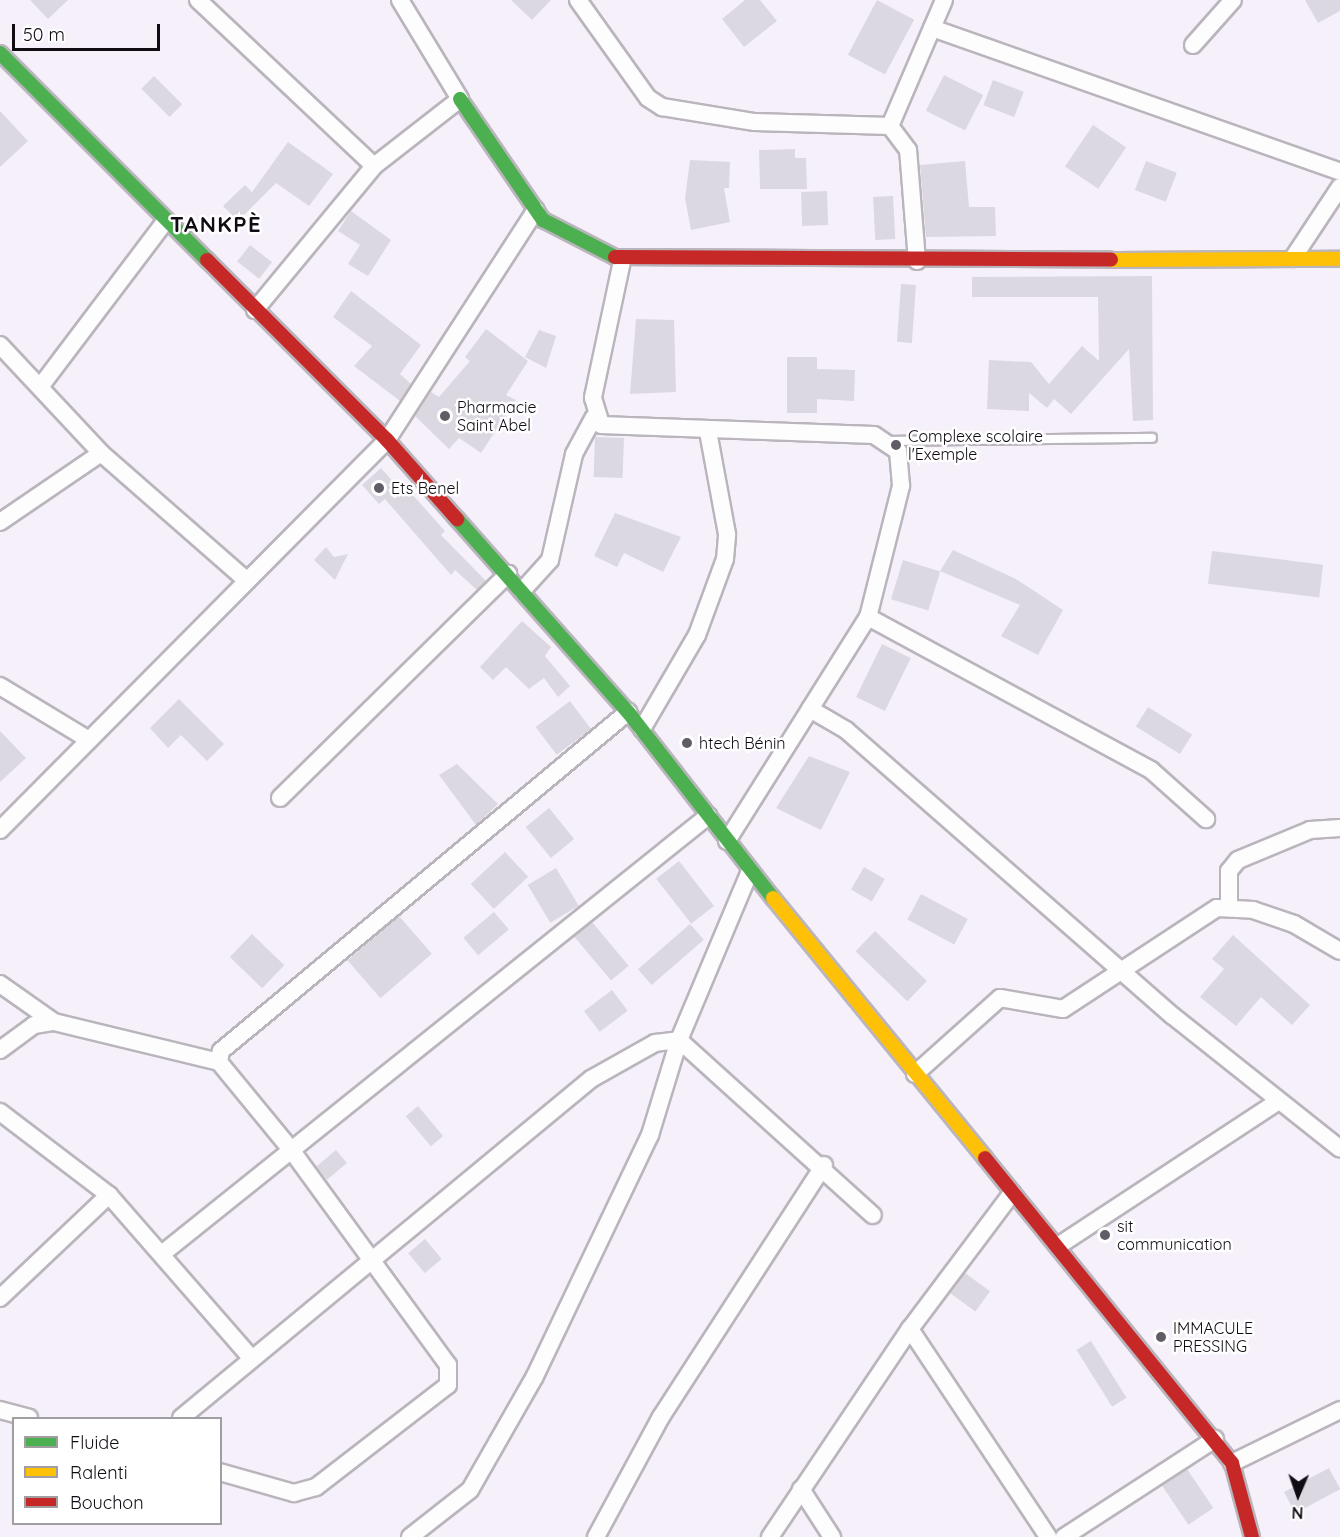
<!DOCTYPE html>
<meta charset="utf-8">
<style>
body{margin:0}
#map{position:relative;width:1340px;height:1537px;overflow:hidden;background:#f6f0fb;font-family:Quicksand,sans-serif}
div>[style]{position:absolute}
.building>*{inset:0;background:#dcd8e1;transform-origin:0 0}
.roads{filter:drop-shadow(2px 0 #bab5bd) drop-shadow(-2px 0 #bab5bd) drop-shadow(0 2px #bab5bd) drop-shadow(0 -2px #bab5bd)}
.lane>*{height:8px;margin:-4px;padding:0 4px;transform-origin:4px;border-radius:4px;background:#fefdfe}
.street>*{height:16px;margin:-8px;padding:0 8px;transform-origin:8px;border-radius:8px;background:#fefdfe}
.fast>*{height:14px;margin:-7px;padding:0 7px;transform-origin:7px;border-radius:7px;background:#4caf50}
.slow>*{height:14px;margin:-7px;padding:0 7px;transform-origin:7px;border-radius:7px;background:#ffc107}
.jam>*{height:14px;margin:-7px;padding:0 7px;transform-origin:7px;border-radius:7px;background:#c62828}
.dots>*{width:16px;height:16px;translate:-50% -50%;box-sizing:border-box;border:3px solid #fff;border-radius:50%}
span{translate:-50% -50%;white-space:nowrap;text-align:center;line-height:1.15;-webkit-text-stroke:5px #fff;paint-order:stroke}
.poi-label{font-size:16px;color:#110c14}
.left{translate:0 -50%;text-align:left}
.district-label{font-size:22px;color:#110c14;font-weight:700;letter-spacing:1.5px}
.legend{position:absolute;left:12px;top:1417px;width:210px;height:108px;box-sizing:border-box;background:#fff;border:2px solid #a09ea1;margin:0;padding:8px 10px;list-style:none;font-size:18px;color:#110c14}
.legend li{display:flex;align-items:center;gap:12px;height:30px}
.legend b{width:30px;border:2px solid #a09ea1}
.north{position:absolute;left:1268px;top:1465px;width:60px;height:60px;-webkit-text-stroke:4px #fff;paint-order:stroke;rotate:182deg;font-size:16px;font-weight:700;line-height:24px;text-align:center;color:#110c14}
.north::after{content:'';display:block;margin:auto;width:21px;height:27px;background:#110c14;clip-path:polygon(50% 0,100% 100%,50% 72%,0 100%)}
.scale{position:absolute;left:12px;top:24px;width:148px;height:27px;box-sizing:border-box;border:3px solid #110c14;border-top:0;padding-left:8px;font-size:18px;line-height:21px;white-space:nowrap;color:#110c14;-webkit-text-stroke:4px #fff;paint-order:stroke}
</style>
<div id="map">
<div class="building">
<div style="clip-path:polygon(30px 0,68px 0,48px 19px)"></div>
<div style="clip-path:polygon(511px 0,551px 0,532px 20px)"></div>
<div style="clip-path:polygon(745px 0,760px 0,777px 21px,744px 47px,722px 19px)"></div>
<div style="left:877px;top:0;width:42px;height:62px;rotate:28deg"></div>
<div style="clip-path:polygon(1305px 0,1340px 0,1340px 11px,1318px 23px)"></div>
<div style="left:944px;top:75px;width:44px;height:40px;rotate:27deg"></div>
<div style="left:154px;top:76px;width:40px;height:18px;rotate:45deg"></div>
<div style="left:993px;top:80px;width:33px;height:27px;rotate:21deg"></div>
<div style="clip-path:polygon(0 111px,28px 141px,0 167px)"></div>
<div style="left:1093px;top:125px;width:40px;height:50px;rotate:34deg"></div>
<div style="clip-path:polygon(288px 142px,333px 174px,309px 206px,276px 183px,238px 221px,223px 206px,245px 185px,252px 192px)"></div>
<div style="clip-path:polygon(795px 149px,795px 158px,806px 158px,807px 189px,760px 189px,759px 150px)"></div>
<div style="clip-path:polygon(690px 160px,730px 162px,729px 188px,724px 188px,730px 222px,691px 230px,685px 198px)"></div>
<div style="clip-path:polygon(965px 161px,969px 207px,995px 207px,996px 236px,926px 237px,920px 165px)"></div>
<div style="left:1146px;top:161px;width:33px;height:31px;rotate:21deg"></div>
<div style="left:827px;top:191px;width:34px;height:26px;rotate:88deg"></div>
<div style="left:893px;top:196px;width:43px;height:20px;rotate:87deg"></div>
<div style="clip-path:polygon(351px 211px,391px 240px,368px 276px,348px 264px,360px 245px,338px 231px)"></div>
<div style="left:250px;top:245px;width:28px;height:21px;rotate:38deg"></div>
<div style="clip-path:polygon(1152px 276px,1153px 420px,1133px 421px,1129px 349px,1071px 414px,1054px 399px,1047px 408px,1029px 393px,1029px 411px,987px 409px,989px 360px,1031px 362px,1049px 384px,1082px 346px,1099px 361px,1098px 297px,972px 297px,972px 277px)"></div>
<div style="left:901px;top:284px;width:15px;height:58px;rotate:4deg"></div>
<div style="clip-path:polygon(351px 291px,421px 345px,400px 374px,411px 384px,400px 401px,354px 366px,372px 346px,333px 317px)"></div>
<div style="clip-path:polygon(636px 319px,674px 320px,676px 392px,630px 394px)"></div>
<div style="clip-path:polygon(486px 329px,528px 361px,506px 395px,516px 400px,481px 453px,459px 438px,449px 449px,415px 416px,431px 392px,439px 397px,470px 361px,465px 357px)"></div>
<div style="clip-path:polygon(539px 330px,556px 336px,546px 368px,525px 357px)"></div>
<div style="clip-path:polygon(787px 357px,817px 357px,817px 369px,855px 370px,854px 401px,817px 399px,817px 413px,787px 413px)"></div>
<div style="left:595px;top:437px;width:29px;height:40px;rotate:2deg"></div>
<div style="clip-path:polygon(381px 468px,406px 496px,410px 492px,445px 531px,441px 535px,486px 581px,477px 590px,455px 570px,451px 575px,385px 499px,379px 504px,362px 485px)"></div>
<div style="clip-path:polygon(615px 513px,681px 537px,663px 572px,624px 553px,617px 567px,594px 556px)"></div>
<div style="clip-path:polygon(326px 547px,334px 557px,348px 554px,335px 580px,314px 560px)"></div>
<div style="clip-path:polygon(953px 550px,1016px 579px,1063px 610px,1038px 655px,1001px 636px,1020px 605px,940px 571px)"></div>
<div style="left:1212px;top:551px;width:112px;height:33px;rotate:7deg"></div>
<div style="left:903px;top:560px;width:39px;height:41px;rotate:17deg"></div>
<div style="clip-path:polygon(522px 621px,551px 647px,545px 656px,570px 686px,558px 697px,544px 678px,529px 689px,506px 667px,493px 680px,480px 667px)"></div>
<div style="left:882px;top:644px;width:32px;height:59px;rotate:26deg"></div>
<div style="clip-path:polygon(179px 699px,224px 744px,207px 761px,181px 735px,168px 748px,150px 728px)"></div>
<div style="left:570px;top:701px;width:35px;height:43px;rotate:53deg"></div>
<div style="left:1148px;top:707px;width:52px;height:23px;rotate:32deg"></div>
<div style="clip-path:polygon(0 731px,26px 758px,0 782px)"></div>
<div style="clip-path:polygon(809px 756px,850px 772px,821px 830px,776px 808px)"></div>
<div style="clip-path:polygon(457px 764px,498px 804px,476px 825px,439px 775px)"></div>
<div style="left:549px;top:808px;width:40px;height:30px;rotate:51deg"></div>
<div style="left:505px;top:852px;width:34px;height:47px;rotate:47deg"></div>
<div style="left:679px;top:861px;width:57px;height:29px;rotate:52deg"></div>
<div style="left:864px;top:867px;width:24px;height:26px;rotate:30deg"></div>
<div style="left:556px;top:868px;width:44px;height:33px;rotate:59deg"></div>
<div style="left:921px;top:894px;width:53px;height:29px;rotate:28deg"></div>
<div style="left:494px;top:912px;width:23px;height:40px;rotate:50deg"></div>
<div style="left:399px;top:916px;width:50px;height:68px;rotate:49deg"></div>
<div style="left:592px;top:922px;width:57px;height:23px;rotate:50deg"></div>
<div style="left:690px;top:924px;width:21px;height:69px;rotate:49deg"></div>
<div style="left:875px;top:931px;width:72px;height:28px;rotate:44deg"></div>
<div style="left:252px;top:934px;width:45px;height:32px;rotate:44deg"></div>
<div style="clip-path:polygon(1233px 935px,1310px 1005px,1292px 1025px,1261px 997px,1236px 1026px,1200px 997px,1224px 969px,1212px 959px)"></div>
<div style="left:612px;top:990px;width:26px;height:35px;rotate:53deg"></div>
<div style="left:418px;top:1106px;width:39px;height:16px;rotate:50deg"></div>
<div style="left:336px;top:1150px;width:17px;height:26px;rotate:50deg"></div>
<div style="left:425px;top:1239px;width:26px;height:22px;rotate:50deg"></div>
<div style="left:965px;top:1273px;width:31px;height:25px;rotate:36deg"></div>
<div style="left:1091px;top:1341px;width:67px;height:17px;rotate:58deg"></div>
<div style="left:1329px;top:1468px;width:24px;height:51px;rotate:62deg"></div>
<div style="left:1187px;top:1469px;width:47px;height:30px;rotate:56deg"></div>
</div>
<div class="roads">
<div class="lane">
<div style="left:888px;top:441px;width:264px;rotate:-0.7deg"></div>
</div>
<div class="street">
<div style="left:198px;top:0;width:242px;rotate:43.3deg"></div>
<div style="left:578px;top:0;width:120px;rotate:54.5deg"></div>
<div style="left:648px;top:98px;width:17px;rotate:33deg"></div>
<div style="left:662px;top:107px;width:94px;rotate:9.2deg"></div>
<div style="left:755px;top:122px;width:135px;rotate:1.7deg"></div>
<div style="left:932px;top:28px;width:433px;rotate:19.4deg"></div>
<div style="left:1193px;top:45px;width:60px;rotate:-48.4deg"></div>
<div style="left:1293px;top:258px;width:85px;rotate:-56.5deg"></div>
<div style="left:622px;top:261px;width:140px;rotate:102deg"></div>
<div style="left:593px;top:398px;width:28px;rotate:73deg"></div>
<div style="left:601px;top:425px;width:273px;rotate:2.1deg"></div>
<div style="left:874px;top:435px;width:29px;rotate:34deg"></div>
<div style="left:898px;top:451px;width:35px;rotate:85deg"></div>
<div style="left:901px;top:486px;width:135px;rotate:104.1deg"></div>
<div style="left:917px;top:261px;width:111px;rotate:-94.6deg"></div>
<div style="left:908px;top:150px;width:30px;rotate:-127deg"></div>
<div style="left:890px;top:126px;width:137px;rotate:-66.8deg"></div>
<div style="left:255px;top:310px;width:187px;rotate:-50.4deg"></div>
<div style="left:374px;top:166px;width:109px;rotate:-37.9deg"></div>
<div style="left:460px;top:99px;width:116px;rotate:-121.2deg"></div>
<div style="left:0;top:345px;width:148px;rotate:46.9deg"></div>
<div style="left:101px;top:453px;width:194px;rotate:41.2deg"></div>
<div style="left:40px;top:387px;width:207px;rotate:-52.9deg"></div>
<div style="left:0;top:522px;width:122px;rotate:-34.3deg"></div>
<div style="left:522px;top:591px;width:42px;rotate:-47.9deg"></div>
<div style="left:550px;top:560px;width:109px;rotate:-77.2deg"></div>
<div style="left:574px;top:454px;width:42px;rotate:-61.6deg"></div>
<div style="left:0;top:686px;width:104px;rotate:31.2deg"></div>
<div style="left:810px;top:709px;width:109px;rotate:-57.8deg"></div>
<div style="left:868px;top:617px;width:322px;rotate:28.4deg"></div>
<div style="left:1151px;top:770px;width:74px;rotate:41.7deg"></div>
<div style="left:642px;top:729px;width:109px;rotate:-59.7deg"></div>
<div style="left:697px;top:635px;width:81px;rotate:-69.8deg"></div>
<div style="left:725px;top:559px;width:25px;rotate:-85deg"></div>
<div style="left:727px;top:534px;width:105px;rotate:-100.5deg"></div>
<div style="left:280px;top:798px;width:320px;rotate:-44.5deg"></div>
<div style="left:0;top:830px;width:549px;rotate:-45.22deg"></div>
<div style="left:387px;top:440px;width:274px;rotate:-57.1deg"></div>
<div style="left:727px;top:841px;width:156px;rotate:-57.8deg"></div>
<div style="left:810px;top:709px;width:42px;rotate:30.3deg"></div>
<div style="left:846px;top:730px;width:434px;rotate:41.2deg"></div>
<div style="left:1173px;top:1016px;width:213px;rotate:38.5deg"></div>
<div style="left:1229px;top:908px;width:37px;rotate:-90deg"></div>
<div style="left:1229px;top:871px;width:14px;rotate:-51deg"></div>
<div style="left:1238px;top:860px;width:78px;rotate:-22.6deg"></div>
<div style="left:1310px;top:830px;width:30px;rotate:-4deg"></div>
<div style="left:0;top:984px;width:66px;rotate:35.1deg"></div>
<div style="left:0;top:1050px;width:42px;rotate:-36.3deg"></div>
<div style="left:34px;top:1025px;width:20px;rotate:-9deg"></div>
<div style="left:54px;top:1022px;width:170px;rotate:13.6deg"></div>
<div style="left:219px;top:1062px;width:115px;rotate:50.6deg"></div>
<div style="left:292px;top:1151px;width:265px;rotate:53.9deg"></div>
<div style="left:448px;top:1365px;width:20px;rotate:90deg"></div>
<div style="left:448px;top:1385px;width:167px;rotate:142.3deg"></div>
<div style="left:316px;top:1487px;width:23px;rotate:165deg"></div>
<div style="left:294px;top:1493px;width:77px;rotate:-164.2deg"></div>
<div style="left:219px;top:1062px;width:11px;rotate:-80deg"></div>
<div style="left:221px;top:1051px;width:530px;rotate:-39.79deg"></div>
<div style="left:915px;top:1074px;width:114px;rotate:-41.8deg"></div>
<div style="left:1000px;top:998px;width:64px;rotate:9.9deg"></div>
<div style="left:1063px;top:1009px;width:184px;rotate:-33.3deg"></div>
<div style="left:1217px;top:908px;width:36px;rotate:3deg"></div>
<div style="left:1253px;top:910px;width:43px;rotate:18.9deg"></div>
<div style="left:1294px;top:924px;width:53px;rotate:30.4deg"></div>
<div style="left:0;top:1112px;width:137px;rotate:37.3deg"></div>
<div style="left:109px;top:1195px;width:216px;rotate:48.9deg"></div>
<div style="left:1058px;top:1246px;width:264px;rotate:-33.3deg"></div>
<div style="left:163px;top:1253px;width:699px;rotate:-38.72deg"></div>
<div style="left:0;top:1298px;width:150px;rotate:-43.4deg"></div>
<div style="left:910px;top:1329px;width:250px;rotate:56.4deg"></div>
<div style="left:0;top:1410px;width:30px;rotate:15deg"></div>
<div style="left:181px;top:1418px;width:532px;rotate:-39.58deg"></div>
<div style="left:591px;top:1079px;width:73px;rotate:-29.4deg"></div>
<div style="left:655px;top:1043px;width:24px;rotate:-7deg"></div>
<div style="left:679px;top:1040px;width:261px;rotate:42.1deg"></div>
<div style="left:1232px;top:1463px;width:120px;rotate:-26.1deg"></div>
<div style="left:801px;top:1489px;width:57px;rotate:57.1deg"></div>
<div style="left:410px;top:1537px;width:76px;rotate:-38.1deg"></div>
<div style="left:470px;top:1490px;width:131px;rotate:-60.3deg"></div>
<div style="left:535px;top:1376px;width:267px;rotate:-64.5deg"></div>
<div style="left:650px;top:1135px;width:99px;rotate:-73deg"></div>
<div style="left:679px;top:1040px;width:183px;rotate:-67.2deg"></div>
<div style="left:596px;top:1537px;width:136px;rotate:-61.6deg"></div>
<div style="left:661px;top:1417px;width:300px;rotate:-57.1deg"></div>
<div style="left:770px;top:1537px;width:251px;rotate:-56.1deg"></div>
<div style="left:910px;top:1329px;width:170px;rotate:-53.1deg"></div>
<div style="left:1064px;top:1537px;width:180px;rotate:-33deg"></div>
</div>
<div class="fast">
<div style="left:0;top:53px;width:293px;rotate:45deg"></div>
<div style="left:460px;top:99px;width:147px;rotate:55.6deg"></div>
<div style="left:543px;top:220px;width:81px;rotate:27.2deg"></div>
<div style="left:457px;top:519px;width:258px;rotate:48.5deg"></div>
<div style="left:628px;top:712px;width:236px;rotate:52.1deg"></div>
</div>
<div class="slow">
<div style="left:1111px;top:260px;width:229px;rotate:-0.3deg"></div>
<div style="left:773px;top:898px;width:335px;rotate:50.8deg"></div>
</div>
<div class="jam">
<div style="left:615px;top:257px;width:496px;rotate:0.3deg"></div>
<div style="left:207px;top:260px;width:255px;rotate:45deg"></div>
<div style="left:387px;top:440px;width:106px;rotate:48.5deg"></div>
<div style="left:985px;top:1158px;width:392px;rotate:51deg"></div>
<div style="left:1232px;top:1463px;width:77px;rotate:74.9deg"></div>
</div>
</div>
<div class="dots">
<div style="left:445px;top:416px;background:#615c65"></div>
<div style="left:896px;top:445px;background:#615c65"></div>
<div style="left:379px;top:488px;background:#615c65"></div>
<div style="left:687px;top:743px;background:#615c65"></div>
<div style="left:1105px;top:1235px;background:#615c65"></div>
<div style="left:1161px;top:1337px;background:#615c65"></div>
</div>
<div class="poi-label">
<span class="left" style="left:457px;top:416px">Pharmacie<br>Saint Abel</span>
<span class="left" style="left:908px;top:445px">Complexe scolaire<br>l'Exemple</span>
<span class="left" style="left:391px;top:488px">Ets Benel</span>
<span class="left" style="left:699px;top:743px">htech Bénin</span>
<span class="left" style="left:1117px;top:1235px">sit<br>communication</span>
<span class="left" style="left:1173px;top:1337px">IMMACULE<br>PRESSING</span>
</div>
<div class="district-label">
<span style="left:216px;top:225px">TANKPÈ</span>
</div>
<ul class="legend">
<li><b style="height:8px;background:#4caf50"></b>Fluide</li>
<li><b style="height:8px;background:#ffc107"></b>Ralenti</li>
<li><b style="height:8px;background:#c62828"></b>Bouchon</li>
</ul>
<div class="north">N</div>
<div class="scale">50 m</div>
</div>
